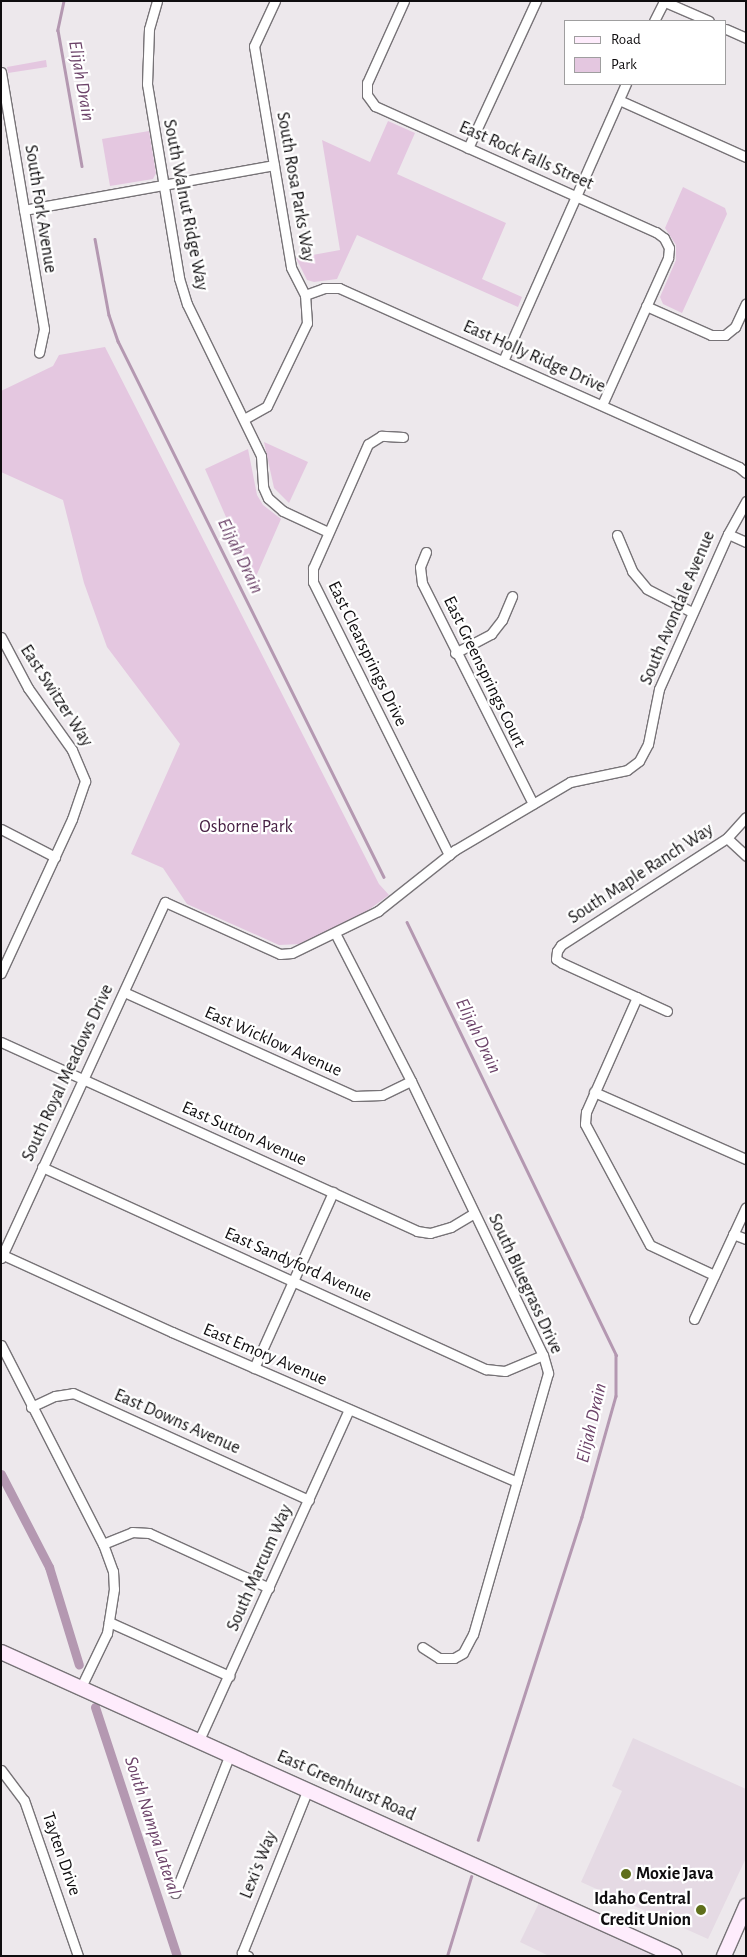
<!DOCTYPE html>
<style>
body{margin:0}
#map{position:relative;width:747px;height:1957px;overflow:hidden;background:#ede8ec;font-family:"Alegreya Sans",sans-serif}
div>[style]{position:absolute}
.built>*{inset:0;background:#e5dae4}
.green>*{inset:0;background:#e4c7e0}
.stream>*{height:2.5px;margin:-1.25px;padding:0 1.25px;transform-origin:1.25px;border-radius:1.25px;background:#b498b1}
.canal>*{height:9px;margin:-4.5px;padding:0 4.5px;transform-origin:4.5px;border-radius:4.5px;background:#b498b1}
.roads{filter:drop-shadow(1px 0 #777377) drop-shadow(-1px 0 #777377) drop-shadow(0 1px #777377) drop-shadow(0 -1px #777377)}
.street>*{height:9px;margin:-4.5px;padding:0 4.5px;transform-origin:4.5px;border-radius:4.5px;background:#fff}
.secondary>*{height:14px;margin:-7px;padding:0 7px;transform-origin:7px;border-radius:7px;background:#feecfc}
.dots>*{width:14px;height:14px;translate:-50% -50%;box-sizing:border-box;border:2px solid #fff;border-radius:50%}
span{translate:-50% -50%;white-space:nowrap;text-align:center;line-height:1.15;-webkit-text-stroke:4.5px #fff;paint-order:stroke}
.street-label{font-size:18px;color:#0f0d0f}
.park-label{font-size:18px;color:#472044}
.poi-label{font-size:18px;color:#0f0d0f;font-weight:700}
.left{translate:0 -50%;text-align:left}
.right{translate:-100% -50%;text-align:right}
.water-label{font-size:19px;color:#6c4369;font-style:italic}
.frame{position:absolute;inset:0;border:2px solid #0f0d0f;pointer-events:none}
.legend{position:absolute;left:564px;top:20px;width:162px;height:65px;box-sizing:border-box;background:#fff;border:1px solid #9f9e9f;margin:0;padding:6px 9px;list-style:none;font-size:15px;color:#0f0d0f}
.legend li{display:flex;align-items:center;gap:10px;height:25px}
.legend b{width:25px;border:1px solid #9f9e9f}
</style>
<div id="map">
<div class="built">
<div style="clip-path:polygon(633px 1738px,746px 1789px,746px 1858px,708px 1939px,581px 1882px,622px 1791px,612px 1786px)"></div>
<div style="clip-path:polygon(539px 1903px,632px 1944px,657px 1956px,549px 1956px,520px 1942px)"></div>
</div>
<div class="green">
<div style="clip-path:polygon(46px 60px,47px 67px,8px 73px,7px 67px)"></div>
<div style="clip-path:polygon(388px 121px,415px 133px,397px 174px,506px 223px,482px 279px,522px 297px,518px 307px,357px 235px,337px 279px,314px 282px,307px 280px,296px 258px,340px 250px,322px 140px,370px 162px)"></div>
<div style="clip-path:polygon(149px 131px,156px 173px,153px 179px,110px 186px,102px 139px)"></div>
<div style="clip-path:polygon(683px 187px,725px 208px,727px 214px,682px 313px,663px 304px,660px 297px,676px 260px,676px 245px,665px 228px)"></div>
<div style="clip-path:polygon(105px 347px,379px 884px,389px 895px,367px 911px,301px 944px,279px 945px,187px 904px,163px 868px,131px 854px,180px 744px,107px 647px,84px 583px,63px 500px,1px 472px,1px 391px,53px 366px,59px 355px)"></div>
<div style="clip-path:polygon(264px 442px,308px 462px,289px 503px,274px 488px)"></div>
<div style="clip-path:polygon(248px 449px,257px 495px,263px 505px,281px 519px,254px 581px,205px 469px)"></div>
</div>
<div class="stream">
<div style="left:64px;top:1px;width:30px;rotate:102deg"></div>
<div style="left:58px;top:30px;width:138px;rotate:80deg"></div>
<div style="left:95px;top:239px;width:77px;rotate:79.6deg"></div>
<div style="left:109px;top:315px;width:28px;rotate:71deg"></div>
<div style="left:118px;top:341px;width:598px;rotate:63.61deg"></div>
<div style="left:407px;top:922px;width:481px;rotate:64.2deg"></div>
<div style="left:616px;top:1355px;width:41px;rotate:90deg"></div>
<div style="left:616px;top:1396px;width:126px;rotate:105.7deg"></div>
<div style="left:582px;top:1517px;width:339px;rotate:107.8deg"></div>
<div style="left:447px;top:1956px;width:83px;rotate:-73.1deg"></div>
</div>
<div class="canal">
<div style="left:1px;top:1474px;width:105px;rotate:62.7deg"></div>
<div style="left:49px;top:1567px;width:102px;rotate:73deg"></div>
<div style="left:95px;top:1707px;width:262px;rotate:71.8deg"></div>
</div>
<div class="roads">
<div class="street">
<div style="left:157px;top:1px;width:29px;rotate:106deg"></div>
<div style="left:149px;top:29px;width:55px;rotate:92.1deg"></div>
<div style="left:147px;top:84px;width:197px;rotate:80.6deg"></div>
<div style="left:179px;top:278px;width:27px;rotate:73deg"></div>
<div style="left:187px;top:304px;width:169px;rotate:64deg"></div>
<div style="left:261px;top:456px;width:31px;rotate:86deg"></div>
<div style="left:263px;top:487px;width:12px;rotate:66deg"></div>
<div style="left:268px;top:498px;width:20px;rotate:41deg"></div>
<div style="left:283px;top:511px;width:50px;rotate:25deg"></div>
<div style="left:404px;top:1px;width:90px;rotate:114.3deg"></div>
<div style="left:367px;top:83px;width:12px;rotate:90deg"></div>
<div style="left:367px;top:95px;width:14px;rotate:54deg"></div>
<div style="left:375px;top:106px;width:308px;rotate:24.2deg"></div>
<div style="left:656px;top:232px;width:10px;rotate:37deg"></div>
<div style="left:664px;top:238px;width:11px;rotate:63deg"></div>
<div style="left:669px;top:248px;width:10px;rotate:96deg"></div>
<div style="left:668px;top:258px;width:161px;rotate:114.2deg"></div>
<div style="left:663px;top:1px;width:50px;rotate:23.5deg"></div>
<div style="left:654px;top:21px;width:22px;rotate:-63deg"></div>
<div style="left:726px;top:29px;width:22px;rotate:24deg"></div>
<div style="left:1px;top:72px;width:261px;rotate:80.5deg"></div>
<div style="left:44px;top:329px;width:24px;rotate:102deg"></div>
<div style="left:619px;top:100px;width:139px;rotate:24.2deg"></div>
<div style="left:468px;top:148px;width:162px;rotate:-65.2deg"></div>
<div style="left:24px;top:210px;width:254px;rotate:-10.2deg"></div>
<div style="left:305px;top:295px;width:20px;rotate:-20deg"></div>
<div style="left:324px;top:288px;width:15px"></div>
<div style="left:339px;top:288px;width:438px;rotate:24.1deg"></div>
<div style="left:739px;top:467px;width:9px;rotate:41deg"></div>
<div style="left:646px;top:306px;width:71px;rotate:24deg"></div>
<div style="left:711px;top:335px;width:14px"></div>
<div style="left:725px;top:335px;width:13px;rotate:-39deg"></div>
<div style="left:735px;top:327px;width:26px;rotate:-65deg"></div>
<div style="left:503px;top:361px;width:303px;rotate:-66.1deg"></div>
<div style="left:244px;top:419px;width:26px;rotate:-29deg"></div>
<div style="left:267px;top:406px;width:92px;rotate:-64.3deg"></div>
<div style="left:307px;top:323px;width:28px;rotate:-94deg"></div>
<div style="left:305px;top:295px;width:31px;rotate:-117deg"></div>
<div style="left:291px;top:267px;width:224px;rotate:-99.5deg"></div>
<div style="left:254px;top:46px;width:50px;rotate:-65deg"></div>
<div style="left:403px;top:437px;width:22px;rotate:-177deg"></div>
<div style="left:381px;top:436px;width:15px;rotate:148deg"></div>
<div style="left:368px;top:444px;width:136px;rotate:113.9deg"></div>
<div style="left:313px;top:568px;width:14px;rotate:90deg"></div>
<div style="left:313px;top:582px;width:305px;rotate:63.5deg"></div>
<div style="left:728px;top:534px;width:20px;rotate:24deg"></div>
<div style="left:617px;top:535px;width:39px;rotate:67deg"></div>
<div style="left:632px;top:571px;width:23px;rotate:50deg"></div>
<div style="left:647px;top:589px;width:51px;rotate:27.1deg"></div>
<div style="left:426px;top:552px;width:16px;rotate:112deg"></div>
<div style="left:420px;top:567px;width:16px;rotate:83deg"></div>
<div style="left:422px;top:583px;width:247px;rotate:63.3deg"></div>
<div style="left:1px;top:637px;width:58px;rotate:62.1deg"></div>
<div style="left:28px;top:688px;width:76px;rotate:54.6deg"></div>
<div style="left:72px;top:750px;width:34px;rotate:67deg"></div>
<div style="left:85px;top:781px;width:40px;rotate:108.9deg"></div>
<div style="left:72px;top:819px;width:170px;rotate:114.8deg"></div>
<div style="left:455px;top:653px;width:41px;rotate:-27.8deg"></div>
<div style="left:491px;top:634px;width:18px;rotate:-52deg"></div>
<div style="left:502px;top:620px;width:26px;rotate:-67deg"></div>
<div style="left:1px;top:829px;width:61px;rotate:27.4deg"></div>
<div style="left:727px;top:838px;width:26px;rotate:43deg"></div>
<div style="left:335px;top:933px;width:166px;rotate:62.8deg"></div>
<div style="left:411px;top:1081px;width:304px;rotate:64.3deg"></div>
<div style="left:543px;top:1355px;width:19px;rotate:74deg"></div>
<div style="left:548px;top:1373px;width:272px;rotate:106deg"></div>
<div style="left:473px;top:1634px;width:21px;rotate:118deg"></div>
<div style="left:463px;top:1653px;width:10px;rotate:151deg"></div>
<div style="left:454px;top:1658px;width:15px;rotate:180deg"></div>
<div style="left:439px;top:1658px;width:20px;rotate:-147deg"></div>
<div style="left:124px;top:992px;width:252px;rotate:24.3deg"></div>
<div style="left:354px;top:1096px;width:28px;rotate:-2deg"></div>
<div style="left:382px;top:1095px;width:32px;rotate:-26deg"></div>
<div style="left:637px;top:997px;width:126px;rotate:113.9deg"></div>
<div style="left:586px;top:1112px;width:12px;rotate:95deg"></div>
<div style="left:585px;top:1124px;width:137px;rotate:61.8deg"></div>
<div style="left:650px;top:1245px;width:71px;rotate:25.1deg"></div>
<div style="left:667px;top:1011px;width:115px;rotate:-155.4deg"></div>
<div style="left:562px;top:963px;width:7px;rotate:-146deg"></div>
<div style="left:556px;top:959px;width:8px;rotate:-83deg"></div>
<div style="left:557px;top:951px;width:7px;rotate:-56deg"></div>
<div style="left:561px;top:945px;width:197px;rotate:-32.8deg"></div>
<div style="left:727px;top:838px;width:28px;rotate:-48deg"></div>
<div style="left:1px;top:1042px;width:457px;rotate:24.4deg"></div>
<div style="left:417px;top:1231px;width:13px;rotate:9deg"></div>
<div style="left:430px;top:1233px;width:22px;rotate:-16deg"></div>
<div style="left:451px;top:1227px;width:27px;rotate:-31deg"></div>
<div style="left:594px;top:1092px;width:166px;rotate:23.8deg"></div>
<div style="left:42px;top:1167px;width:488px;rotate:24.5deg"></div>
<div style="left:486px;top:1369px;width:19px;rotate:6deg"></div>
<div style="left:505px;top:1371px;width:41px;rotate:-22.8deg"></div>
<div style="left:733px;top:1234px;width:14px;rotate:21deg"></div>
<div style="left:3px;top:1255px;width:186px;rotate:24.5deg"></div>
<div style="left:172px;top:1332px;width:376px;rotate:23.5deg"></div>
<div style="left:1px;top:1258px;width:392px;rotate:-65.3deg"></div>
<div style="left:165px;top:902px;width:126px;rotate:24.3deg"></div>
<div style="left:280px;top:954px;width:12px;rotate:-5deg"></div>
<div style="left:292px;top:953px;width:96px;rotate:-26deg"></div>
<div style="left:378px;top:911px;width:98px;rotate:-38.4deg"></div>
<div style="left:455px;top:850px;width:134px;rotate:-30.6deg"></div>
<div style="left:570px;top:782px;width:58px;rotate:-11.9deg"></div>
<div style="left:627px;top:770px;width:15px;rotate:-37deg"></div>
<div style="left:639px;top:761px;width:19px;rotate:-62deg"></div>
<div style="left:648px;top:744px;width:56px;rotate:-78.7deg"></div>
<div style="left:659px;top:689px;width:170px;rotate:-66deg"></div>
<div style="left:728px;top:534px;width:38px;rotate:-61deg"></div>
<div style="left:694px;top:1319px;width:123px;rotate:-65.1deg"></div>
<div style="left:1px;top:1345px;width:224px;rotate:62.9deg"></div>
<div style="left:103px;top:1544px;width:29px;rotate:70deg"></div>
<div style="left:113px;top:1571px;width:18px;rotate:87deg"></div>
<div style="left:114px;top:1589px;width:45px;rotate:99deg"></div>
<div style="left:107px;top:1633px;width:60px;rotate:115.7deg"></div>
<div style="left:254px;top:1368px;width:193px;rotate:-65.8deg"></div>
<div style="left:31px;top:1407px;width:26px;rotate:-25deg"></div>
<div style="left:55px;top:1396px;width:18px;rotate:-9deg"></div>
<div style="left:73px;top:1393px;width:259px;rotate:24.4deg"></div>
<div style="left:103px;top:1544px;width:31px;rotate:-22deg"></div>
<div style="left:132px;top:1532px;width:17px;rotate:3deg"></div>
<div style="left:149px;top:1533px;width:132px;rotate:24.6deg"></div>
<div style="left:109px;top:1622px;width:132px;rotate:24.2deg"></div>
<div style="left:199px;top:1740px;width:363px;rotate:-65.6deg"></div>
<div style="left:1px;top:1770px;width:38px;rotate:53deg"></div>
<div style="left:24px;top:1800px;width:165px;rotate:70.9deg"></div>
<div style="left:175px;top:1893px;width:149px;rotate:-68.4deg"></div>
<div style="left:248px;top:1956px;width:7px;rotate:-153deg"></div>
<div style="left:242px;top:1953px;width:177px;rotate:-68.1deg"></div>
</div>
<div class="secondary">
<div style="left:1px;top:1652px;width:739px;rotate:24.28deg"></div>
<div style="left:724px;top:1956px;width:55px;rotate:-66.3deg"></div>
</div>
</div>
<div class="dots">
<div style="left:626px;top:1874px;background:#5f6f1b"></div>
<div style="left:701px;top:1910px;background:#5f6f1b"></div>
</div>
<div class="street-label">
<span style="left:526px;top:156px;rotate:24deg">East Rock Falls Street</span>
<span style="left:295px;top:187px;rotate:80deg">South Rosa Parks Way</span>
<span style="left:185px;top:205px;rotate:79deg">South Walnut Ridge Way</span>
<span style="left:40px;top:209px;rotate:81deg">South Fork Avenue</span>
<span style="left:534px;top:357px;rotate:24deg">East Holly Ridge Drive</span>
<span style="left:678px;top:608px;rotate:-67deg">South Avondale Avenue</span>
<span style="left:367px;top:654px;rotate:64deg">East Clearsprings Drive</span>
<span style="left:484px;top:672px;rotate:64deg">East Greensprings Court</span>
<span style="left:56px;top:696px;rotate:57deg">East Switzer Way</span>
<span style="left:641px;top:874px;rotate:-33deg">South Maple Ranch Way</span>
<span style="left:273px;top:1042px;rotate:24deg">East Wicklow Avenue</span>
<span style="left:68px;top:1073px;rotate:-65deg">South Royal Meadows Drive</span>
<span style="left:244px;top:1134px;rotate:24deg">East Sutton Avenue</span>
<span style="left:298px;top:1265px;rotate:24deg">East Sandyford Avenue</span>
<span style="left:525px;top:1284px;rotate:65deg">South Bluegrass Drive</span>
<span style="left:265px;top:1355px;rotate:23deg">East Emory Avenue</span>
<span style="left:177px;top:1422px;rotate:24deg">East Downs Avenue</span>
<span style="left:260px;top:1568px;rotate:-66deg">South Marcum Way</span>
<span style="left:346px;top:1786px;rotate:24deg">East Greenhurst Road</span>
<span style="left:61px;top:1854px;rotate:71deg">Tayten Drive</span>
<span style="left:259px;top:1865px;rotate:-68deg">Lexi's Way</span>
</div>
<div class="park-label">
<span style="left:246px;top:827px">Osborne Park</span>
</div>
<div class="poi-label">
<span class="left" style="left:636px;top:1874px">Moxie Java</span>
<span class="right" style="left:691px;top:1910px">Idaho Central<br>Credit Union</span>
</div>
<div class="water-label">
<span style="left:81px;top:81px;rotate:80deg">Elijah Drain</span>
<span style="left:240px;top:556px;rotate:64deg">Elijah Drain</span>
<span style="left:478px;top:1036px;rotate:64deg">Elijah Drain</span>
<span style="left:592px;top:1423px;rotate:-77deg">Elijah Drain</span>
<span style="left:152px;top:1826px;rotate:72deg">South Nampa Lateral</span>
</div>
<div class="frame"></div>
<ul class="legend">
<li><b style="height:6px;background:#feecfc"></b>Road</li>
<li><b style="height:14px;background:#e4c7e0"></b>Park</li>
</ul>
</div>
